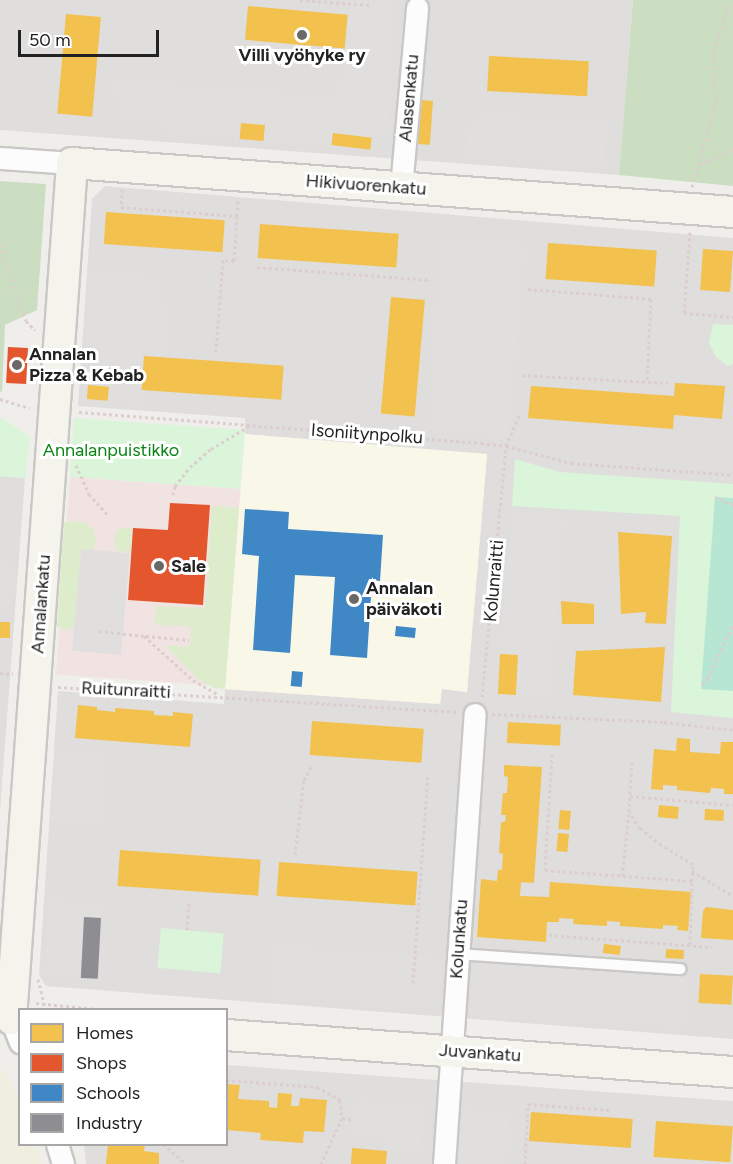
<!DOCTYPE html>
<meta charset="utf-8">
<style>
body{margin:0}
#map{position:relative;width:733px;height:1164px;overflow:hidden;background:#f0eeeb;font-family:Figtree,sans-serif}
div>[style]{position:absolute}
.residential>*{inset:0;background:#dfdedc}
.commercial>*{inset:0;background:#f1e3e1;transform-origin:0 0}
.education>*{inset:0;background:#f8f7e8}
.farmland>*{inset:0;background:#efefdf}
.grass>*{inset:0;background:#ddeccb}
.forest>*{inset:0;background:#cbdec1}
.park>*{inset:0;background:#daf5da;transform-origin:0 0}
.pitch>*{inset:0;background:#b7e6d2}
.parking>*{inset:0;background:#e0dfde;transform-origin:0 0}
.homes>*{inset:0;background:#f2c14e;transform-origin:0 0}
.shops>*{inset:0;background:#e4572e;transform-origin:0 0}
.schools>*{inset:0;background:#3f88c5;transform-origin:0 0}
.industry>*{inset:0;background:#8d8d92;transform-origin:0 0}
.path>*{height:3px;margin-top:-1.5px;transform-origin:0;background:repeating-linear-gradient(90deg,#dccecd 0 3px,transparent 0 6px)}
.roads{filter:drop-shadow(2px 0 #c9c8c7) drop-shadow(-2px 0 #c9c8c7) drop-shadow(0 2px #c9c8c7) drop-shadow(0 -2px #c9c8c7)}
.lane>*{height:10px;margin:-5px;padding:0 5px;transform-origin:5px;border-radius:5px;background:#fdfcfc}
.street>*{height:21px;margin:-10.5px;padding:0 10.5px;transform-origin:10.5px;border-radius:10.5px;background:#fdfcfc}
.secondary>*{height:30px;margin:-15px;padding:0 15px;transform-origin:15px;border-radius:15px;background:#f4f4ed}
.dots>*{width:16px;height:16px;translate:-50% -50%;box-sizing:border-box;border:3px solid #fff;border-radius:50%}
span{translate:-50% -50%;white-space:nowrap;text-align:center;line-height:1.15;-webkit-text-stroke:6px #fff;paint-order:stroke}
.poi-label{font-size:18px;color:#222;font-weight:700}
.left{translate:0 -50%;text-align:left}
.street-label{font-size:18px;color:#222}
.park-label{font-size:18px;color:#0c8416}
.legend{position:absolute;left:18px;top:1008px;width:210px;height:138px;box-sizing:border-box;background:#fff;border:2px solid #a7a7a7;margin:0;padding:8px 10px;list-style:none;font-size:18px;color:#222}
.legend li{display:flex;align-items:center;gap:12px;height:30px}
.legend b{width:30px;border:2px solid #a7a7a7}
.scale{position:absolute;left:18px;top:30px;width:141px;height:27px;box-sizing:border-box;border:3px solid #222;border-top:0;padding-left:8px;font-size:18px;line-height:21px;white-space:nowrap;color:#222;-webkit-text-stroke:4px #fff;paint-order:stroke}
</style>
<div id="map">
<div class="residential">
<div style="clip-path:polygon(0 0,633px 0,619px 175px,0 130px)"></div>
<div style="clip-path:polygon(105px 186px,733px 238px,733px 1039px,46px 986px,39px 975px,58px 691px,224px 704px,225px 689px,440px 704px,441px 689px,467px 692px,487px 455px,245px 434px,245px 418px,78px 406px,92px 199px)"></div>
<div style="clip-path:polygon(0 476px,25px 478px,0 811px)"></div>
<div style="clip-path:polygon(227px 1065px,733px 1101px,733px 1164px,86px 1164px,84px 1145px,226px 1144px)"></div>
</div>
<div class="commercial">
<div style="left:70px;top:477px;width:171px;height:198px;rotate:4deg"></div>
</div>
<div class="education">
<div style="clip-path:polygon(245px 434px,487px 454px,467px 692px,442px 689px,440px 704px,225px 689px)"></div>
</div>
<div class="farmland">
<div style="clip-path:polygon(0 1067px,19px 1097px,20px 1144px,39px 1145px,42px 1164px,0 1164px)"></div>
</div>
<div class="grass">
<div style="clip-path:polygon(212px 506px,239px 508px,225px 689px,214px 688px,197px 678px,164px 645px,190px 647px,191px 626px,155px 625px,156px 606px,205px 608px)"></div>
<div style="clip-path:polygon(71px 521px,84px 522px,93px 529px,96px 538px,93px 550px,81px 549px,74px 627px,68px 630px,57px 627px,64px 523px)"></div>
<div style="clip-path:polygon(131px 526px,131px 552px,115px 551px,115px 534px,120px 529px)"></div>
</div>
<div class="forest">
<div style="clip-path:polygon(633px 0,733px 0,733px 186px,619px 175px)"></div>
<div style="clip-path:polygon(0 181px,46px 184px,37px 310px,5px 325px,2px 392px,0 391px)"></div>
</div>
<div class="park">
<div style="clip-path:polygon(713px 324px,733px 325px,733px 364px,728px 366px,716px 357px,709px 343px)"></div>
<div style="clip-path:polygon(0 417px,30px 437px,25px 478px,0 476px)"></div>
<div style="left:74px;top:418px;width:171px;height:59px;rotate:4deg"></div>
<div style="clip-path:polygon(515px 459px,560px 472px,733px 484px,733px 718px,671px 712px,680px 516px,512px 506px)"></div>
<div style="left:161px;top:928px;width:63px;height:40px;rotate:5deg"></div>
</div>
<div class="pitch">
<div style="clip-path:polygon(715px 497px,733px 498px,733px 691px,701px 689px)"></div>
</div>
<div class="parking">
<div style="clip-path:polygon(350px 1px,394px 6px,386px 138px,331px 131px,329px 145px,163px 131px,163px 118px,124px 116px,114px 81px,340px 99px)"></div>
<div style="clip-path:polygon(479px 115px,606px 125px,603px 168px,467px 156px,469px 127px,477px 127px)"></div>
<div style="clip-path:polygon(443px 241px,524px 246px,508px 436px,435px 429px,434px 352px)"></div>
<div style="clip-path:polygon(91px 272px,159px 279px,156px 299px,167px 311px,165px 354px,143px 352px,142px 403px,82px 399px)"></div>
<div style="clip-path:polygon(512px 514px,563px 518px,550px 698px,515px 695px,518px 655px,500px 654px)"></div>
<div style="left:81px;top:549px;width:49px;height:102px;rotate:5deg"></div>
<div style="clip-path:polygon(0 563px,12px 564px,9px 606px,0 605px)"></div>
<div style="left:57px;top:750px;width:48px;height:72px;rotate:5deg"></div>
<div style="left:49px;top:901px;width:53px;height:74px;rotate:3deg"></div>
<div style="left:274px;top:947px;width:169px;height:49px;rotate:4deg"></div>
<div style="left:473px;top:962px;width:215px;height:54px;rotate:3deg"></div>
<div style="clip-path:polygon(354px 1101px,423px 1108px,419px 1151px,387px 1149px,388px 1134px,351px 1131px)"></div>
<div style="left:462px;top:1109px;width:47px;height:55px;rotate:4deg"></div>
</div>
<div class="homes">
<div style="left:248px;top:6px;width:100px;height:34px;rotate:5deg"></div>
<div style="left:66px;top:14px;width:35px;height:100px;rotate:5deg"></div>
<div style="left:489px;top:56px;width:100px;height:35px;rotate:3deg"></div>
<div style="left:420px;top:100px;width:13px;height:44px;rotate:4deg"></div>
<div style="left:241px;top:123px;width:24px;height:16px;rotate:5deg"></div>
<div style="left:333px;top:133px;width:39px;height:12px;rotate:7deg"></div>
<div style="left:106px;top:212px;width:119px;height:32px;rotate:4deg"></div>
<div style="left:260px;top:224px;width:139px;height:34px;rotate:4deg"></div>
<div style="left:548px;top:243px;width:109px;height:36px;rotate:4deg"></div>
<div style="left:703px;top:249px;width:30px;height:41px;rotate:4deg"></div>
<div style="left:391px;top:297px;width:34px;height:117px;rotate:5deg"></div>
<div style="left:144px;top:356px;width:140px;height:34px;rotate:4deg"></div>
<div style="clip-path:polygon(675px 383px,725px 386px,722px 419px,674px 415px,673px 429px,528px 418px,531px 386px,674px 396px)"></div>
<div style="left:88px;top:385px;width:21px;height:14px;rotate:5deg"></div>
<div style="clip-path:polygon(618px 532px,672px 536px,666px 624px,645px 623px,646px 612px,621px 614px)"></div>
<div style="clip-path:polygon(561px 601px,594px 604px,594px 624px,562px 624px)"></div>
<div style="left:0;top:622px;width:10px;height:16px"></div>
<div style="clip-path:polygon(665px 647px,661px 702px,573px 695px,576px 651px)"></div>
<div style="left:500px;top:654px;width:18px;height:40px;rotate:3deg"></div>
<div style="clip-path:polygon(78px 705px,97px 707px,97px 710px,115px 712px,115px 708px,154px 711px,154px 715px,173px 716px,173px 712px,193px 714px,190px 747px,75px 738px)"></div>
<div style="left:312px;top:721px;width:112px;height:34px;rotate:4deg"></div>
<div style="left:508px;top:722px;width:53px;height:21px;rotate:3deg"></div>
<div style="clip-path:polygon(677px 738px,690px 739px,690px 752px,720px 754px,721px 742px,733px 742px,733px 794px,724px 794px,724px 789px,711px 788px,710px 793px,677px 790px,677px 786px,663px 785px,663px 790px,651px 789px,654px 749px,676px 751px)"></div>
<div style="clip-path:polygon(504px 765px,542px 767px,534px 883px,521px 882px,520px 896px,549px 897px,550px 882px,691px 892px,688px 931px,677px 930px,678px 926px,663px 925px,663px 929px,620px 926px,620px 922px,607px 921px,607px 926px,573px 924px,574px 919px,559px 918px,559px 922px,547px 922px,546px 942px,477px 937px,481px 879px,497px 881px,498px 870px,502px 870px,503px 854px,499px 853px,501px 822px,505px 822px,506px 815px,501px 815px,503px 793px,507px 793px,508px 777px,504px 776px)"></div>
<div style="left:659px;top:805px;width:20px;height:12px;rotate:6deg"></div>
<div style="left:705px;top:809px;width:19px;height:11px;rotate:3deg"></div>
<div style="left:560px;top:810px;width:11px;height:19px;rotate:5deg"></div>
<div style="left:558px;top:833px;width:11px;height:18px;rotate:5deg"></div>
<div style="left:120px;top:850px;width:141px;height:36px;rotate:4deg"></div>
<div style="left:279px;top:862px;width:139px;height:34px;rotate:4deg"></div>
<div style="clip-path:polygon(706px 907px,733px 910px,733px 940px,701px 938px,703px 911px)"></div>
<div style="left:604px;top:944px;width:17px;height:9px;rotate:7deg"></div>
<div style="left:666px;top:949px;width:18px;height:9px;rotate:3deg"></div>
<div style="left:700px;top:974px;width:33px;height:29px;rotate:3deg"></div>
<div style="clip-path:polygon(226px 1084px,240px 1085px,238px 1099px,269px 1101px,269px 1107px,277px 1108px,278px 1093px,292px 1094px,291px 1106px,299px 1106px,300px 1098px,327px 1100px,324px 1132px,304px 1131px,303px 1143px,260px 1140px,261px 1133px,226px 1130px)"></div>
<div style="left:531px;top:1112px;width:102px;height:29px;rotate:4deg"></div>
<div style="left:656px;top:1121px;width:77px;height:36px;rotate:4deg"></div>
<div style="clip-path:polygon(108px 1144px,145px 1144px,144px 1151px,159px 1153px,159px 1164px,106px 1164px)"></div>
<div style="clip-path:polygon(352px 1148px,387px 1151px,386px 1164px,351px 1164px)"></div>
</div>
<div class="shops">
<div style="left:8px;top:347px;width:20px;height:36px;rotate:3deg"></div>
<div style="clip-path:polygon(170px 503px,210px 505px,203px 605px,128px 600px,133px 528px,168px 530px)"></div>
</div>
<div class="schools">
<div style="clip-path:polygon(245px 509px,289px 512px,288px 529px,383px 535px,380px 581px,372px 580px,367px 658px,330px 655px,335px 577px,295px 575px,290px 653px,253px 650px,259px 556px,242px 554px)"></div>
<div style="left:396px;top:626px;width:20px;height:10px;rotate:6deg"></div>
<div style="left:292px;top:671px;width:11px;height:15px;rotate:5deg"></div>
</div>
<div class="industry">
<div style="left:84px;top:917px;width:17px;height:61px;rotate:3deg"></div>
</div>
<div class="path">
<div style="left:300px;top:0;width:71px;rotate:4deg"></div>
<div style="left:699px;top:164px;width:37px;rotate:-22deg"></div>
<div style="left:692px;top:187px;width:85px;rotate:-74.3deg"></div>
<div style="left:715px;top:105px;width:54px;rotate:-91.1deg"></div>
<div style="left:714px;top:51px;width:45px;rotate:-72deg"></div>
<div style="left:728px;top:8px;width:6px;rotate:-39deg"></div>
<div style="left:122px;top:189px;width:18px;rotate:93deg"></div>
<div style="left:121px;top:207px;width:116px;rotate:4.4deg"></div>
<div style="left:237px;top:216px;width:45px;rotate:93.8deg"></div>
<div style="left:234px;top:261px;width:11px;rotate:-175deg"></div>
<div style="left:223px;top:260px;width:92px;rotate:94.4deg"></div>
<div style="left:237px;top:216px;width:16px;rotate:-86deg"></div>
<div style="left:690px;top:232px;width:81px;rotate:94.2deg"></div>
<div style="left:684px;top:313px;width:49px;rotate:4.7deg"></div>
<div style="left:0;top:245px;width:80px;rotate:71.1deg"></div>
<div style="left:26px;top:321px;width:13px;rotate:45deg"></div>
<div style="left:257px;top:267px;width:174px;rotate:4.3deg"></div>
<div style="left:528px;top:289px;width:123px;rotate:4.6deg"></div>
<div style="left:651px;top:299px;width:83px;rotate:92.8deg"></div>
<div style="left:522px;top:375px;width:146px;rotate:3.1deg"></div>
<div style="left:0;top:399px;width:31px;rotate:17deg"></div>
<div style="left:79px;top:412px;width:403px;rotate:4.4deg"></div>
<div style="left:481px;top:443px;width:25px;rotate:7deg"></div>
<div style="left:506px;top:446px;width:67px;rotate:14.7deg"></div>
<div style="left:571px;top:463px;width:162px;rotate:4.2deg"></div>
<div style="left:76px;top:465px;width:32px;rotate:66deg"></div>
<div style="left:89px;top:494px;width:27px;rotate:48deg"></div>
<div style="left:173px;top:495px;width:9px;rotate:-77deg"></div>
<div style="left:175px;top:486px;width:24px;rotate:-52deg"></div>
<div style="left:190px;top:467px;width:28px;rotate:-41deg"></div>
<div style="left:211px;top:449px;width:44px;rotate:-31.2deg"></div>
<div style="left:715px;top:497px;width:20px;rotate:24deg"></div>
<div style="left:99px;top:631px;width:45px;rotate:6.3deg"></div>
<div style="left:144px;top:636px;width:66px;rotate:41.9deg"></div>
<div style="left:193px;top:680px;width:28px;rotate:30deg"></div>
<div style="left:146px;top:636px;width:43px;rotate:5.3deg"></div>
<div style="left:0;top:673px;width:13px;rotate:4deg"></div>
<div style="left:702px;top:684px;width:8px;rotate:-45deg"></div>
<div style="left:708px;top:678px;width:59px;rotate:-64.7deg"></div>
<div style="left:58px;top:687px;width:399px;rotate:3.6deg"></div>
<div style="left:482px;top:697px;width:252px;rotate:-84.5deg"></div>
<div style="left:506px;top:446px;width:34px;rotate:-67deg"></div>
<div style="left:492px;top:714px;width:172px;rotate:2.7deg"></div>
<div style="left:664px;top:722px;width:69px;rotate:6.6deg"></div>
<div style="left:552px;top:754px;width:116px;rotate:93.5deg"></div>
<div style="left:545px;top:870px;width:147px;rotate:4.3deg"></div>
<div style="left:692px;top:881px;width:17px;rotate:-87deg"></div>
<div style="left:693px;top:864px;width:37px;rotate:-149deg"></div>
<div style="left:661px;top:845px;width:27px;rotate:-141deg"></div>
<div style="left:640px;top:828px;width:19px;rotate:-125deg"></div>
<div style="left:629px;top:812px;width:52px;rotate:-86.7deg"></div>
<div style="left:630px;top:796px;width:103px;rotate:5deg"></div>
<div style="left:295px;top:855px;width:76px;rotate:-83.2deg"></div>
<div style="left:304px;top:780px;width:15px;rotate:-62deg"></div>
<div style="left:692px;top:871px;width:48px;rotate:31.4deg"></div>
<div style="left:622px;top:876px;width:62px;rotate:-83.6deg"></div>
<div style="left:187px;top:930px;width:30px;rotate:-86deg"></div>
<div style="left:549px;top:935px;width:163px;rotate:4.2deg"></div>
<div style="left:690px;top:945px;width:64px;rotate:-88.2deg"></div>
<div style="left:38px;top:979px;width:32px;rotate:76deg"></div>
<div style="left:413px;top:983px;width:209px;rotate:-85.9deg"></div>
<div style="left:36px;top:1003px;width:70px;rotate:5.7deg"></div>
<div style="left:226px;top:1080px;width:91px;rotate:4.4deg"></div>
<div style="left:317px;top:1087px;width:26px;rotate:29deg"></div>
<div style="left:340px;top:1100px;width:18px;rotate:84deg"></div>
<div style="left:342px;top:1118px;width:51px;rotate:114.5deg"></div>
<div style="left:342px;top:1118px;width:10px;rotate:11deg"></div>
<div style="left:163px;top:1144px;width:30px;rotate:41deg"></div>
<div style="left:525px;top:1164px;width:60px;rotate:-87.1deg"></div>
<div style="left:528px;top:1104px;width:82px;rotate:4.2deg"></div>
</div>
<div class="roads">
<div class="lane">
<div style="left:458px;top:954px;width:223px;rotate:3.9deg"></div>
</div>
<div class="street">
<div style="left:0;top:158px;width:72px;rotate:4deg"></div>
<div style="left:401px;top:188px;width:181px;rotate:-84.9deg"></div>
<div style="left:11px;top:1019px;width:25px;rotate:69deg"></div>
<div style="left:57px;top:1144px;width:21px;rotate:73deg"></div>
<div style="left:444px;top:1164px;width:451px;rotate:-86.1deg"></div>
</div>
<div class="secondary">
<div style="left:11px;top:1019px;width:858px;rotate:-85.92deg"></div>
<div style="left:72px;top:163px;width:663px;rotate:4.24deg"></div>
<div style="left:226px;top:1035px;width:508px;rotate:4.17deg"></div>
</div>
</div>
<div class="dots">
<div style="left:302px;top:35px;background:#6a6968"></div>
<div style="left:17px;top:365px;background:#6a6968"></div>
<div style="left:159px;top:566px;background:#6a6968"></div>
<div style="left:354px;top:599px;background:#6a6968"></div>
</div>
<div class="poi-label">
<span style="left:302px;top:55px">Villi vyöhyke ry</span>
<span class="left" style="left:29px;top:365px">Annalan<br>Pizza &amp; Kebab</span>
<span class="left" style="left:171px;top:566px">Sale</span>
<span class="left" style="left:366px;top:599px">Annalan<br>päiväkoti</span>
</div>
<div class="street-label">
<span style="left:409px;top:98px;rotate:-85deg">Alasenkatu</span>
<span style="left:366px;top:185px;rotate:4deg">Hikivuorenkatu</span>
<span style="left:367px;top:434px;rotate:4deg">Isoniitynpolku</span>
<span style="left:494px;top:581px;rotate:-85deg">Kolunraitti</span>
<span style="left:41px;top:604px;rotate:-86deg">Annalankatu</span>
<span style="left:126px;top:690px;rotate:3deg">Ruitunraitti</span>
<span style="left:459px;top:939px;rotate:-86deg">Kolunkatu</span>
<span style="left:480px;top:1053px;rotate:4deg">Juvankatu</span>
</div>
<div class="park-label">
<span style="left:111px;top:450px">Annalanpuistikko</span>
</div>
<ul class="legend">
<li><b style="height:16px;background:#f2c14e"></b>Homes</li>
<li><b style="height:16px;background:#e4572e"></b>Shops</li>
<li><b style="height:16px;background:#3f88c5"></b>Schools</li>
<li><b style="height:16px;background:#8d8d92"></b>Industry</li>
</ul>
<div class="scale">50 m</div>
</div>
